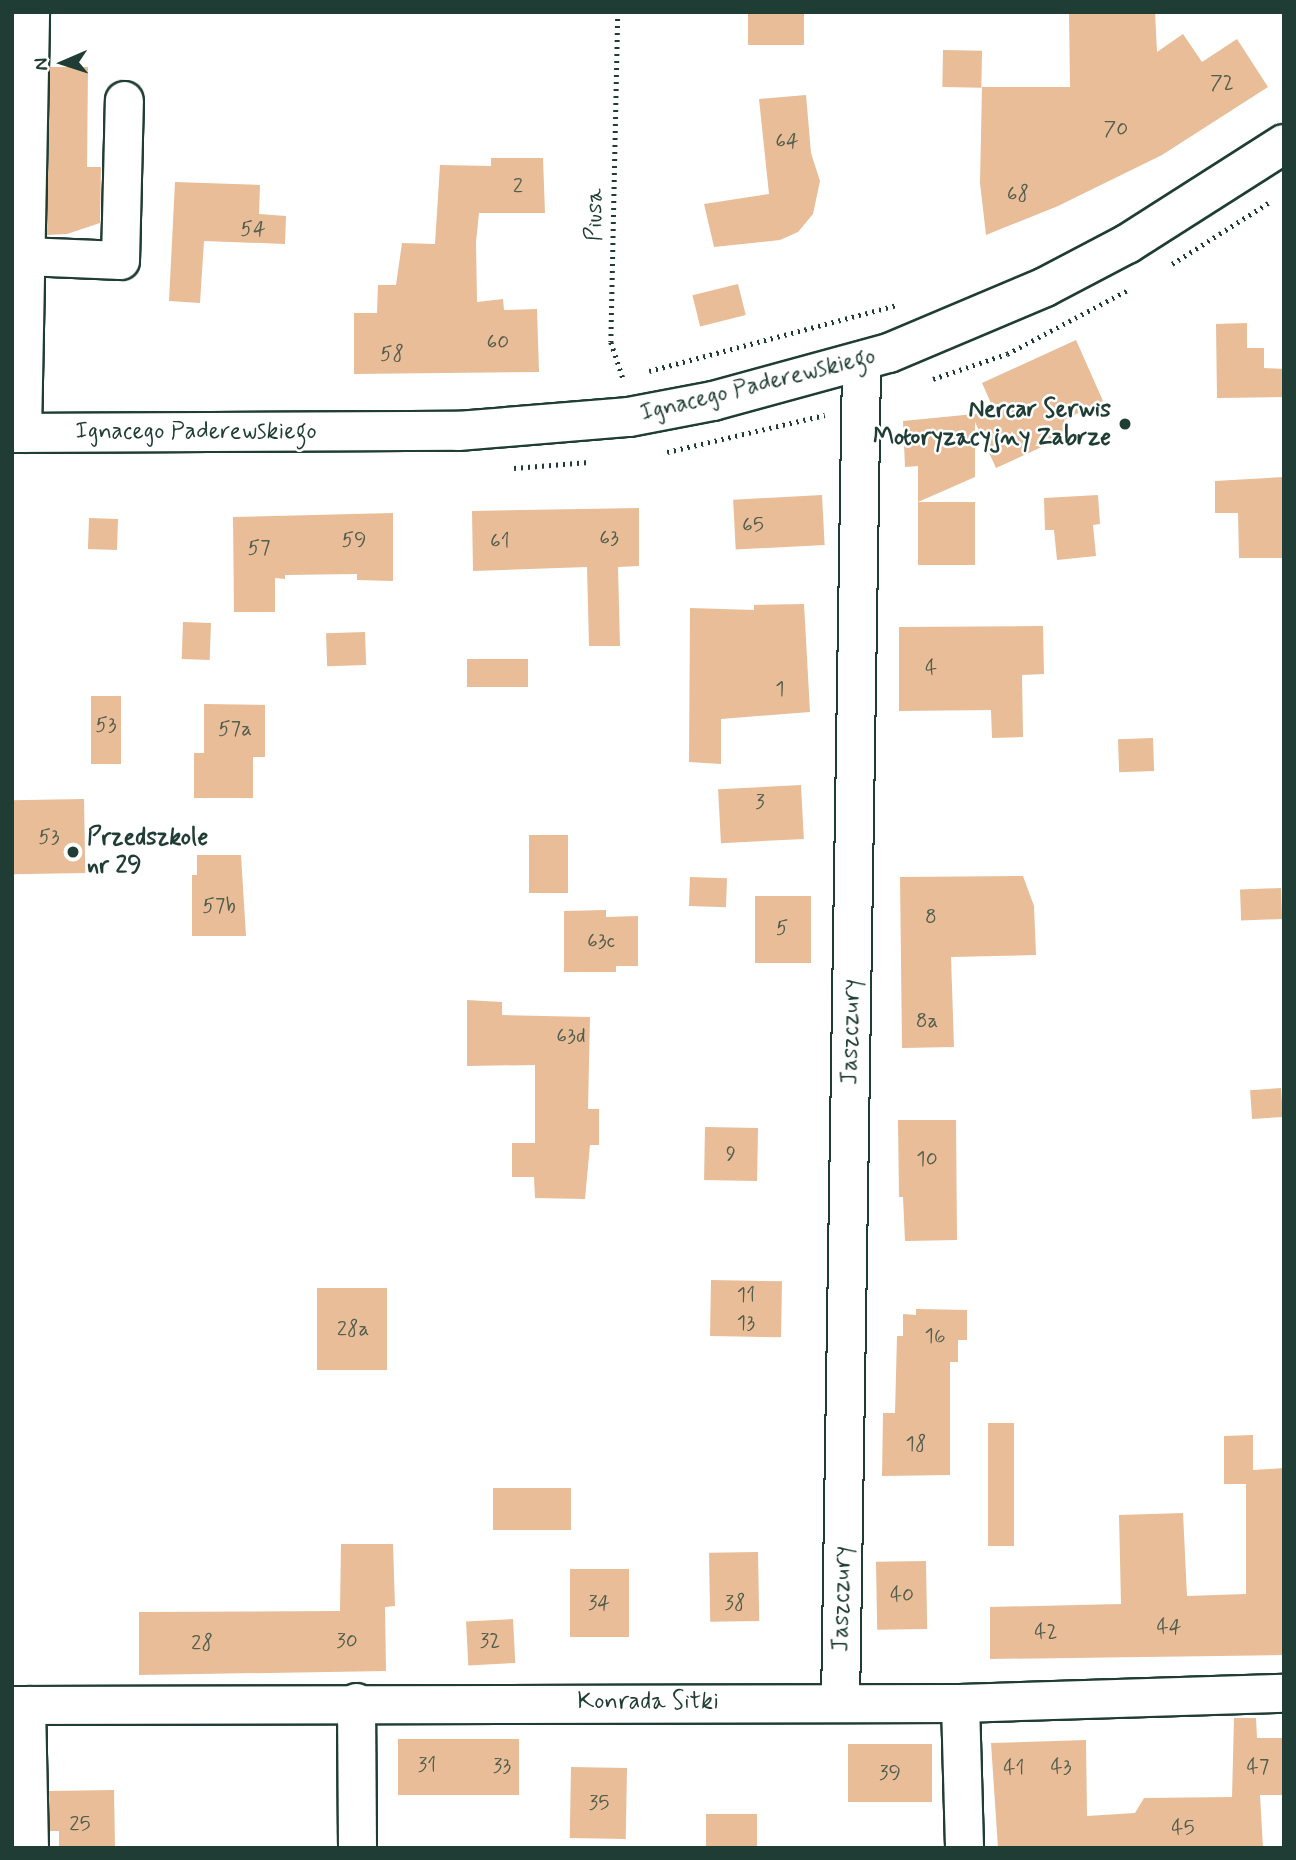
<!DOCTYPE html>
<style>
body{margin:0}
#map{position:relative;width:1296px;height:1860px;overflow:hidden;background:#fff;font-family:Mynerve,sans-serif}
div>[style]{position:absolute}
.building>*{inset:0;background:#e8bd98;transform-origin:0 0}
.path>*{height:4.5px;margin-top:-2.25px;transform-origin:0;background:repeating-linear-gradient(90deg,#1f3d34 0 2px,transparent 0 7px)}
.roads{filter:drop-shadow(2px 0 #1f3d34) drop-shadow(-2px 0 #1f3d34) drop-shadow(0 2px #1f3d34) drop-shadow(0 -2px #1f3d34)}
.minor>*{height:37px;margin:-18.5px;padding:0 18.5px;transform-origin:18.5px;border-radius:18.5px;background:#fff}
.major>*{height:38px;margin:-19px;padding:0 19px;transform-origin:19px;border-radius:19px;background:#fff}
.dots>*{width:19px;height:19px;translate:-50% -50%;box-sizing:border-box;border:4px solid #fff;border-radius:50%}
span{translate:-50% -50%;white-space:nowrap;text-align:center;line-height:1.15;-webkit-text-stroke:5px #fff;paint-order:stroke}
.number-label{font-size:21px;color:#515d4d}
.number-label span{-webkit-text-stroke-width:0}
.street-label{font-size:24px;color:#1f3d34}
.poi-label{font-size:24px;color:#1f3d34;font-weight:700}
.right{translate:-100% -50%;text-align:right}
.left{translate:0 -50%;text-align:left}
.frame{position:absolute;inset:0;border:14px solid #1f3d34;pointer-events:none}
.north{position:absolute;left:28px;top:28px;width:70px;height:70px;-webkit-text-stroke:5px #fff;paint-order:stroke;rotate:267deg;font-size:19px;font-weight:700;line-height:28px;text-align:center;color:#1f3d34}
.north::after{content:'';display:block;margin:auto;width:24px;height:32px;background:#1f3d34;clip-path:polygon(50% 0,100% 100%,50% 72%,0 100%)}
</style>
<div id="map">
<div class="building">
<div style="left:748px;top:12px;width:56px;height:33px"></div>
<div style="clip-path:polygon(1069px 12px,1155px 12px,1157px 52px,1183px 34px,1202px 62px,1237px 39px,1268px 87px,1162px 155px,1058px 206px,986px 235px,980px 183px,982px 87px,1070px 87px)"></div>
<div style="left:943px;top:50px;width:39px;height:37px;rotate:1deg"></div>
<div style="clip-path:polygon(50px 67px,88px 67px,87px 167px,101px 167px,100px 223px,67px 234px,47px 235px)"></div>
<div style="clip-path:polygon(806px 95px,811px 153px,820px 181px,813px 214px,798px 232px,780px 240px,714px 247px,704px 204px,769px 194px,759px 99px)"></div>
<div style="clip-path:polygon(491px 158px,543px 158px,545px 213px,479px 213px,476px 242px,477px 302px,503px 299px,504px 310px,537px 309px,539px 372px,354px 374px,354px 313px,377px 313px,378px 285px,396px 285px,402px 243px,435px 244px,440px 165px,491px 166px)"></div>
<div style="clip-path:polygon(175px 182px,260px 185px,259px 214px,286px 216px,285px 244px,204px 241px,200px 303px,169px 301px)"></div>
<div style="left:738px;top:284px;width:32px;height:47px;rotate:76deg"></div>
<div style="clip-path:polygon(1247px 323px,1247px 348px,1264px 348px,1264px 368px,1284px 369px,1284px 397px,1217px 398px,1216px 324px)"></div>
<div style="clip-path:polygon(1076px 340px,1103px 401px,1064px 420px,1070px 434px,996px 468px,975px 422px,975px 477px,918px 502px,918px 466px,905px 467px,903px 421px,995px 412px,982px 383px)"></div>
<div style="clip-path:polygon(1284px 477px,1284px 558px,1239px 558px,1238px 513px,1215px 513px,1215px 481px)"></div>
<div style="left:822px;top:495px;width:50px;height:89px;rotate:87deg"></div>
<div style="clip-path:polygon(1098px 495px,1100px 524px,1093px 525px,1096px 556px,1057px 560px,1054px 530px,1045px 530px,1044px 498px)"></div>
<div style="left:975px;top:502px;width:63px;height:57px;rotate:90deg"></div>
<div style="clip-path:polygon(639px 508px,639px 566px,618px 567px,620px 646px,589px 646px,587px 567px,473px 571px,472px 511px)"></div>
<div style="clip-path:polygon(393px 513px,393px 581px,357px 580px,357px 574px,285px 575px,285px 579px,275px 578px,275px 612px,234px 612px,233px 517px)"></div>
<div style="left:118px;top:519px;width:31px;height:29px;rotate:92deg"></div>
<div style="clip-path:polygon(804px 604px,810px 712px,721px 719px,721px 764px,689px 762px,690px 608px,754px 610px,754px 605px)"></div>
<div style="left:183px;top:622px;width:28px;height:37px;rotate:2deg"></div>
<div style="clip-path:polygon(1043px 626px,1044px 674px,1022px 675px,1023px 737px,992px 738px,991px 710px,899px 711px,899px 627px)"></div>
<div style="left:365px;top:632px;width:33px;height:39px;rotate:88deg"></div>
<div style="left:467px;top:659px;width:61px;height:28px"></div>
<div style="left:121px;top:696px;width:68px;height:30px;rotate:90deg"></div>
<div style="clip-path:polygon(204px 704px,265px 705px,265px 757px,253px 757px,253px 798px,194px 798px,194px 753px,204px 753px)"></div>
<div style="left:1153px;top:738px;width:33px;height:35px;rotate:88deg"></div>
<div style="left:801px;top:785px;width:54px;height:83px;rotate:87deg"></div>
<div style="left:84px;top:799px;width:74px;height:72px;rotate:89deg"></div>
<div style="left:529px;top:835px;width:39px;height:58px"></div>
<div style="clip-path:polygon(197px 855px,241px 855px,246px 936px,192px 936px,192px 875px,197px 875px)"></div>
<div style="clip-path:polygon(1023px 876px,1034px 906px,1036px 955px,951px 957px,954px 1047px,902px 1048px,900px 877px)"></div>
<div style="left:690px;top:877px;width:37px;height:29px;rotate:2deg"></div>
<div style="left:1281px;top:888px;width:31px;height:41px;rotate:88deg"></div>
<div style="left:755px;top:896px;width:56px;height:67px"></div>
<div style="clip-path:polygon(606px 910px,606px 917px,638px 916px,638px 966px,616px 966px,616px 972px,564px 972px,564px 911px)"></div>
<div style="clip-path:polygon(467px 1000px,502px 1002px,502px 1015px,590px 1017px,588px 1109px,599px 1109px,599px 1145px,590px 1145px,585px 1199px,535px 1198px,534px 1177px,512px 1177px,512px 1143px,535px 1143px,535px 1065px,467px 1066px)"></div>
<div style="left:1281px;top:1088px;width:29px;height:31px;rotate:86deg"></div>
<div style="clip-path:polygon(898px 1120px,956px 1120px,957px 1240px,905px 1241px,903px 1197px,899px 1197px)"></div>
<div style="left:705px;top:1127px;width:53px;height:53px;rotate:1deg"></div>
<div style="left:711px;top:1280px;width:71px;height:56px;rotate:1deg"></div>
<div style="left:317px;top:1288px;width:70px;height:82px"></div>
<div style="clip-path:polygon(916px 1309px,967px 1310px,967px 1340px,958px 1340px,958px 1362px,950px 1362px,950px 1475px,882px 1476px,883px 1413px,895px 1413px,897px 1336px,903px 1336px,903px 1314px,916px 1315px)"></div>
<div style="left:988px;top:1423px;width:26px;height:123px"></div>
<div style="clip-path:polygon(1253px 1435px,1253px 1470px,1284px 1468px,1284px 1655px,990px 1659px,990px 1607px,1121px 1604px,1119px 1515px,1183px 1513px,1187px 1596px,1246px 1594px,1246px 1484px,1224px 1484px,1224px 1436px)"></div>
<div style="left:571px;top:1488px;width:42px;height:78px;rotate:90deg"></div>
<div style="clip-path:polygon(341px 1544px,393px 1544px,395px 1606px,385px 1607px,386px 1671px,139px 1675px,139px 1612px,340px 1611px)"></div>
<div style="left:758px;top:1552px;width:69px;height:49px;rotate:89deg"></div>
<div style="left:926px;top:1561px;width:68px;height:50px;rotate:89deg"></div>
<div style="left:570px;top:1569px;width:59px;height:68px"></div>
<div style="left:513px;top:1619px;width:44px;height:47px;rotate:87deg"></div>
<div style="clip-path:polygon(1234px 1718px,1256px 1718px,1257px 1738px,1284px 1738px,1284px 1795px,1260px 1795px,1263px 1848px,998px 1848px,991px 1743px,1086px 1740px,1087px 1816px,1135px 1813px,1144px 1798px,1232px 1797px)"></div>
<div style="left:398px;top:1739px;width:121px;height:56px"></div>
<div style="left:932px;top:1744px;width:58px;height:84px;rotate:90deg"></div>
<div style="left:571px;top:1767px;width:56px;height:71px;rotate:1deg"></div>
<div style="clip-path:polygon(114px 1790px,115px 1848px,59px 1848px,59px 1831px,50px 1831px,49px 1791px)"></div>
<div style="left:706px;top:1814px;width:51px;height:34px"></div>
</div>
<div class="path">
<div style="left:618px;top:12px;width:330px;rotate:91.2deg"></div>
<div style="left:611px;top:342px;width:41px;rotate:71.6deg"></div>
<div style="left:1172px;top:264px;width:114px;rotate:-32.4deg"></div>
<div style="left:649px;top:371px;width:257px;rotate:-14.9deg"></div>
<div style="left:933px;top:379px;width:78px;rotate:-18.7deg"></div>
<div style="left:1007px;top:354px;width:137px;rotate:-27.9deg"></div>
<div style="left:667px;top:452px;width:162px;rotate:-13.2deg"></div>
<div style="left:514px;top:468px;width:75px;rotate:-4.6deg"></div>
</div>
<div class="roads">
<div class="minor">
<div style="left:25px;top:256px;width:95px;rotate:2.4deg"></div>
<div style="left:120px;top:260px;width:160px;rotate:-88.6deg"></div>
<div style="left:22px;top:433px;width:421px;rotate:-88.9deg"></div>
<div style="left:356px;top:1702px;width:146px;rotate:89.6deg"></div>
<div style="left:840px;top:1703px;width:1342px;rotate:-89.1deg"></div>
<div style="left:960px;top:1703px;width:145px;rotate:88.4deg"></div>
<div style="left:12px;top:1705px;width:948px;rotate:-0.12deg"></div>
<div style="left:960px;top:1703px;width:324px;rotate:-1.8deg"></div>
<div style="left:26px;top:1705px;width:143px;rotate:88.8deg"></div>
</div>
<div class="major">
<div style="left:12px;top:433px;width:446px;rotate:-0.3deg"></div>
<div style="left:458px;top:431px;width:172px;rotate:-4.7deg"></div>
<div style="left:629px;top:417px;width:86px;rotate:-10.8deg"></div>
<div style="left:713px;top:401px;width:182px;rotate:-15.3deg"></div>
<div style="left:889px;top:353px;width:169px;rotate:-22.9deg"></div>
<div style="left:1045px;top:287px;width:93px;rotate:-27.7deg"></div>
<div style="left:1127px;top:244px;width:186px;rotate:-32.5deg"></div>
</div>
</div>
<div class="dots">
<div style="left:1125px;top:424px;background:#1f3d34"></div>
<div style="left:73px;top:852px;background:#1f3d34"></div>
</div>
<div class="number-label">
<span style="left:1222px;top:83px">72</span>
<span style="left:1116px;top:129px">70</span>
<span style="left:787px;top:141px">64</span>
<span style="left:518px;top:186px">2</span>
<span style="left:1018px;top:194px">68</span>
<span style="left:253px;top:229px">54</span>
<span style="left:498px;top:342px">60</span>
<span style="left:392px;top:354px">58</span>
<span style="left:753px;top:525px">65</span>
<span style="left:609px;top:538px">63</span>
<span style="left:354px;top:540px">59</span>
<span style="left:500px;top:541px">61</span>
<span style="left:259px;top:548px">57</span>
<span style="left:931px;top:668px">4</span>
<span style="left:780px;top:689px">1</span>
<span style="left:106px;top:725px">53</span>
<span style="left:235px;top:729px">57a</span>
<span style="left:760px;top:802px">3</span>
<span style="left:49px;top:837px">53</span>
<span style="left:219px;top:906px">57b</span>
<span style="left:931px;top:917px">8</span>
<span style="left:782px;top:928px">5</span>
<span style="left:601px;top:941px">63c</span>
<span style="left:927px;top:1021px">8a</span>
<span style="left:571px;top:1036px">63d</span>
<span style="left:731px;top:1154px">9</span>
<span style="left:927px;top:1159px">10</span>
<span style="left:746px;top:1295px">11</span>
<span style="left:746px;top:1323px">13</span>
<span style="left:353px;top:1329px">28a</span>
<span style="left:935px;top:1336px">16</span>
<span style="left:916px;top:1444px">18</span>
<span style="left:902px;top:1595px">40</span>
<span style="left:599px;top:1603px">34</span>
<span style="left:735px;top:1603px">38</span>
<span style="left:1169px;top:1627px">44</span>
<span style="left:1046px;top:1632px">42</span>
<span style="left:347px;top:1641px">30</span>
<span style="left:490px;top:1641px">32</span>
<span style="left:202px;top:1643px">28</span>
<span style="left:427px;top:1765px">31</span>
<span style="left:502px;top:1766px">33</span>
<span style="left:1061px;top:1767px">43</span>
<span style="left:1258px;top:1767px">47</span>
<span style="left:1014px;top:1768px">41</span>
<span style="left:890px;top:1773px">39</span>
<span style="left:599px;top:1803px">35</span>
<span style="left:80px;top:1824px">25</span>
<span style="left:1183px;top:1828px">45</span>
</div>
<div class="street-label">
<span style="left:595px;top:215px;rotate:-89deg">Piusa</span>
<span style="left:758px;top:385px;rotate:-14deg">Ignacego Paderewskiego</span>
<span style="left:196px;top:432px">Ignacego Paderewskiego</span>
<span style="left:851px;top:1032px;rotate:-89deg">Jaszczury</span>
<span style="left:842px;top:1599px;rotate:-89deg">Jaszczury</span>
<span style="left:648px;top:1702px">Konrada Sitki</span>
</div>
<div class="poi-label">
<span class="right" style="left:1111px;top:424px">Nercar Serwis<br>Motoryzacyjny Zabrze</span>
<span class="left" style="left:87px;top:852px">Przedszkole<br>nr 29</span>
</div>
<div class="frame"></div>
<div class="north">N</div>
</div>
